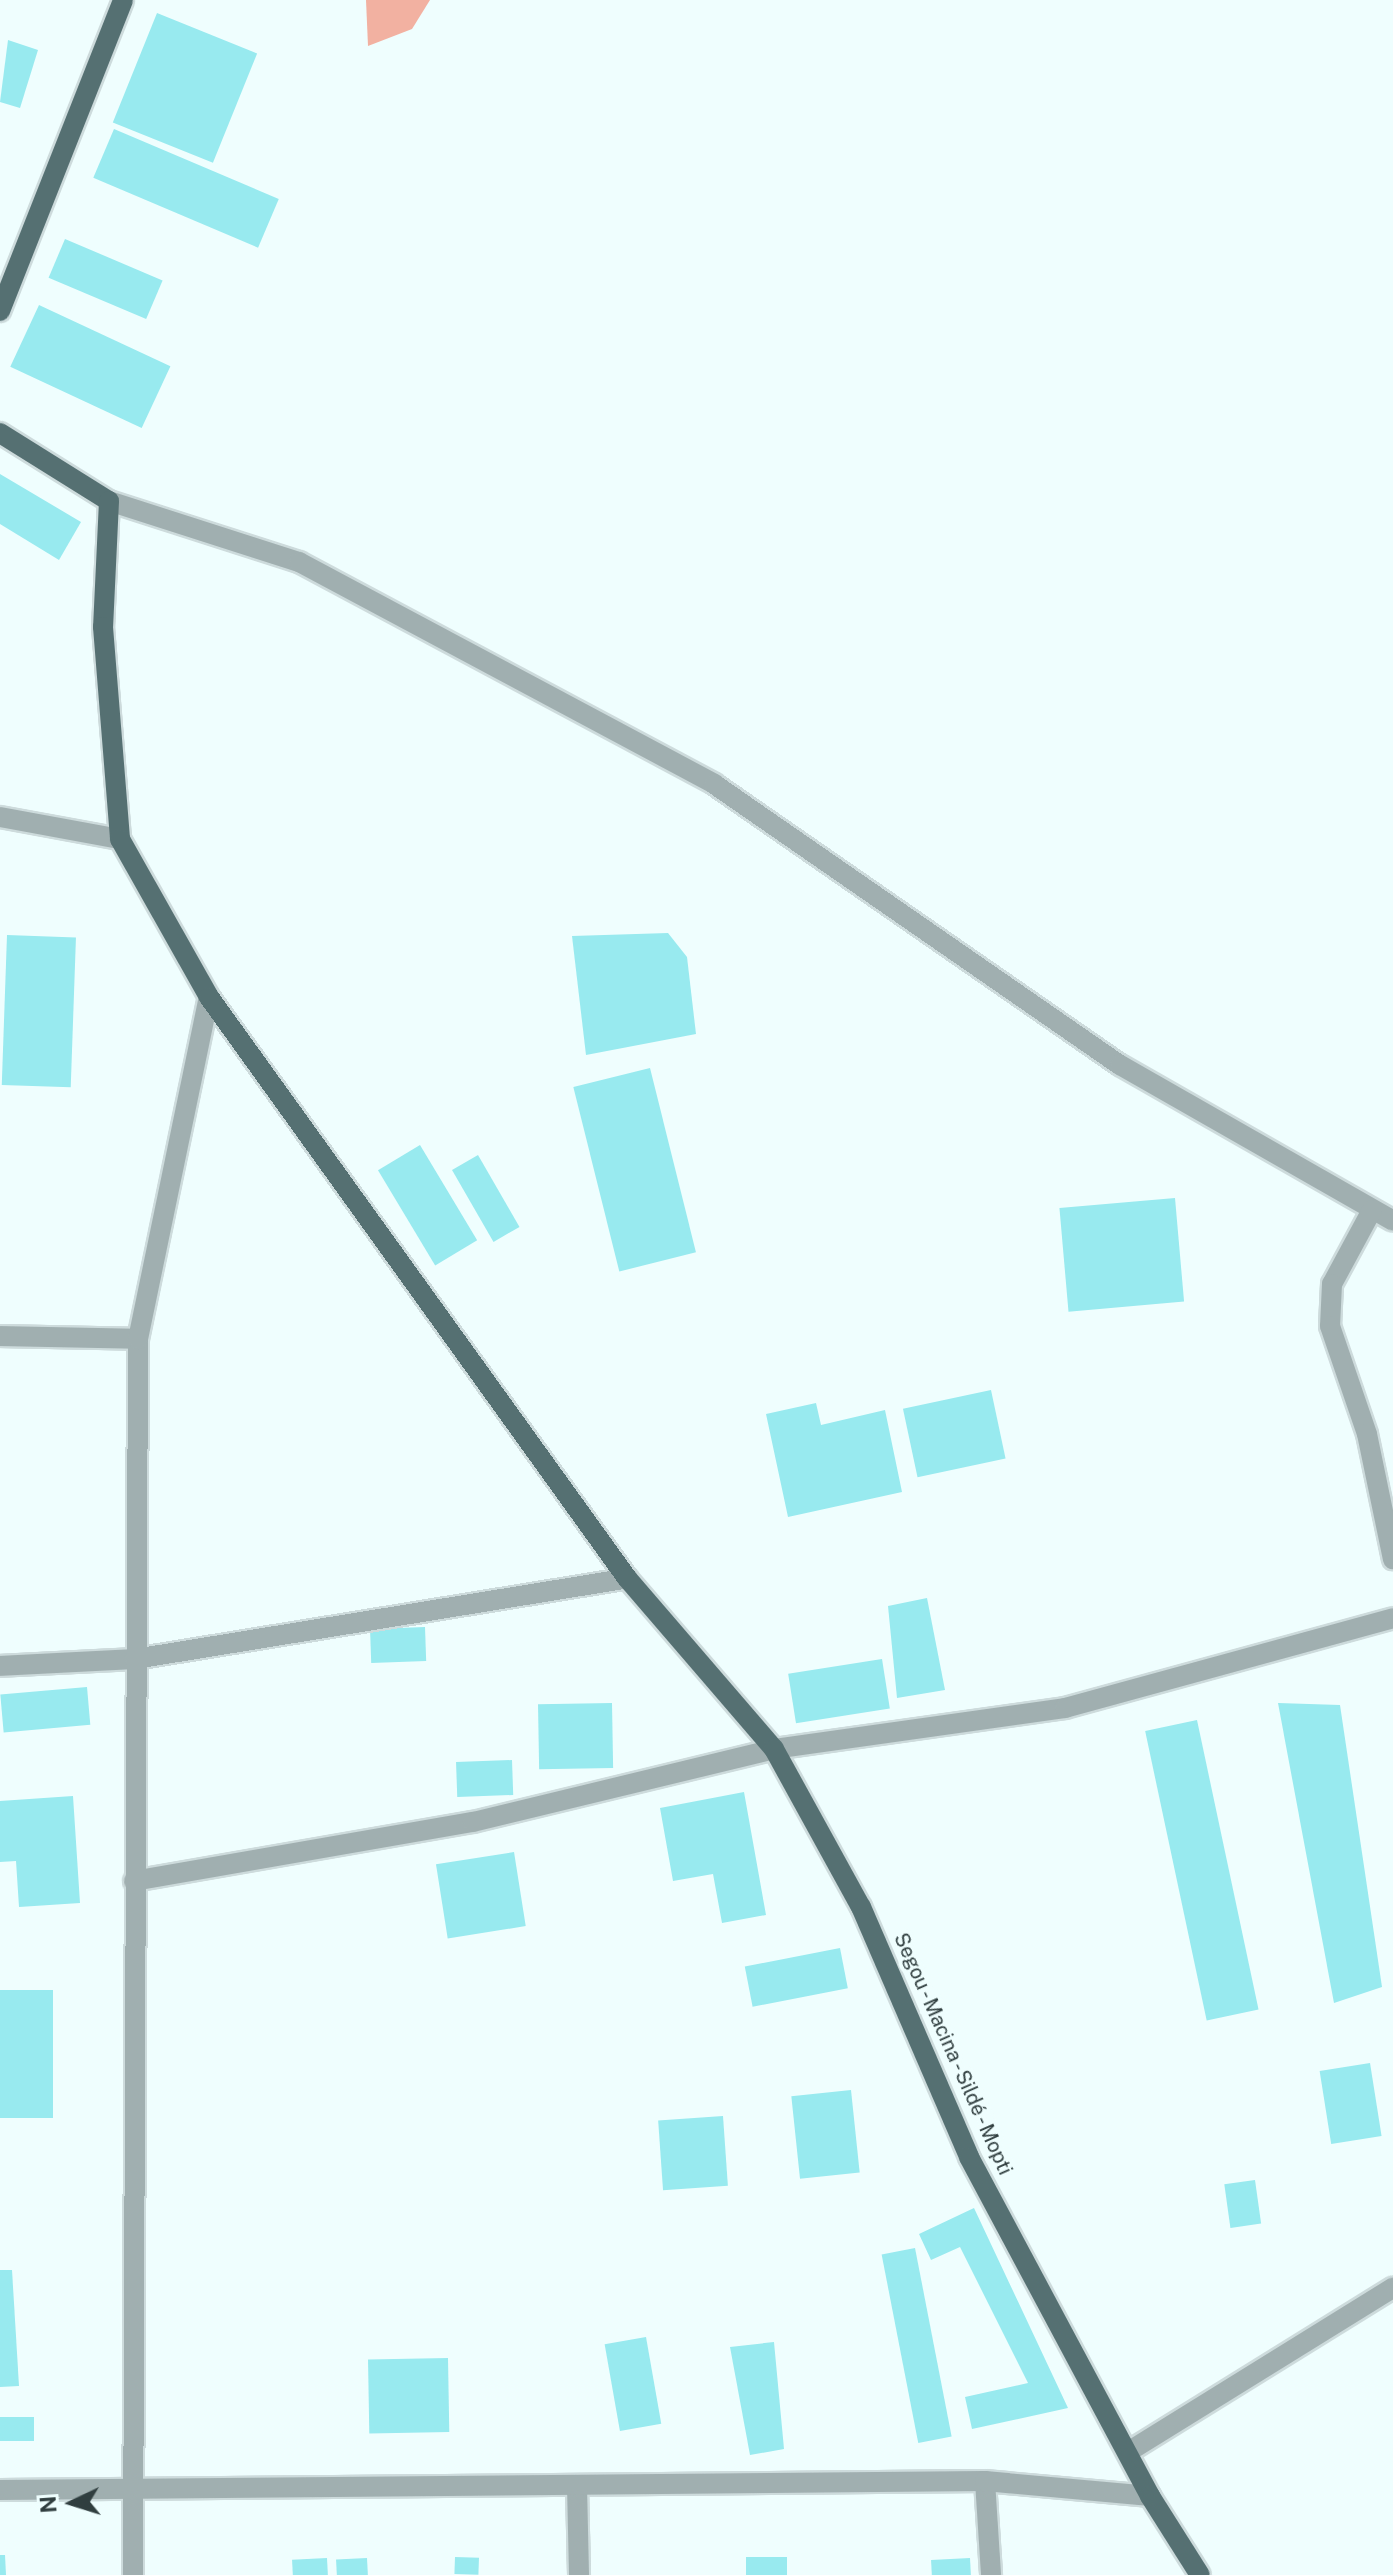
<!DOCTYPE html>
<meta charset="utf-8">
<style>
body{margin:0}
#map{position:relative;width:1393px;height:2575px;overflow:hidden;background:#effefe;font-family:"Public Sans",sans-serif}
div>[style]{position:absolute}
.water>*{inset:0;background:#f2b1a1}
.building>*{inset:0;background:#98eaef;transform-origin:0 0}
.roads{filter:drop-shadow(2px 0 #cddbdc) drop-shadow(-2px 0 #cddbdc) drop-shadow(0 2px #cddbdc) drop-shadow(0 -2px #cddbdc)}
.minor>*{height:20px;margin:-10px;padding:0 10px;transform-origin:10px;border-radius:10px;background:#a0afb0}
.major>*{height:20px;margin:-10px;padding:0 10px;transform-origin:10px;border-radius:10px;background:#557072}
span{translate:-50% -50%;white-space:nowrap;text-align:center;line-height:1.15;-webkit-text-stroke:8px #effefe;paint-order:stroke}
.street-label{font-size:20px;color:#303e3f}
.north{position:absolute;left:32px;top:2463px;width:80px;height:80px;-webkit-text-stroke:6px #effefe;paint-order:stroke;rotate:266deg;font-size:22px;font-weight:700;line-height:32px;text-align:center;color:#303e3f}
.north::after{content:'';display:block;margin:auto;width:28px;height:36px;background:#303e3f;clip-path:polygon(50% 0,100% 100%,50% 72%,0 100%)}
</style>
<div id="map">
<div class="water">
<div style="clip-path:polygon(366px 0,430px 0,412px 29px,368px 46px)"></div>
</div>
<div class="building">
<div style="left:157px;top:13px;width:108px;height:118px;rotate:22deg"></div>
<div style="clip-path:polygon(8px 40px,38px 50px,20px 108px,0 102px)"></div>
<div style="left:114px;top:129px;width:179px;height:53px;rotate:23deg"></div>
<div style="left:65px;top:239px;width:106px;height:42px;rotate:23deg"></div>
<div style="left:39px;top:305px;width:145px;height:68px;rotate:25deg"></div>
<div style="clip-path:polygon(0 474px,81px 522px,59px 560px,0 524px)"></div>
<div style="clip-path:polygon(668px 933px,687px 957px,696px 1034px,586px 1055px,572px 936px)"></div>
<div style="left:7px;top:935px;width:69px;height:150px;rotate:2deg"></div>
<div style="left:650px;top:1068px;width:190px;height:79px;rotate:76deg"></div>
<div style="left:420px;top:1145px;width:111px;height:49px;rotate:59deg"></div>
<div style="left:478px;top:1155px;width:83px;height:30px;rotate:60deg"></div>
<div style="left:1175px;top:1198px;width:104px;height:116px;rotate:85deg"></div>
<div style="left:991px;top:1390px;width:70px;height:90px;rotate:78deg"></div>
<div style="clip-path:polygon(816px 1403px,821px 1425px,885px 1410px,902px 1492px,788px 1517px,766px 1414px)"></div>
<div style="clip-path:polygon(927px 1598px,945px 1690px,897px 1698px,888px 1606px)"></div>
<div style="left:425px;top:1627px;width:34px;height:55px;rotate:88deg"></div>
<div style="left:882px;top:1659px;width:50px;height:95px;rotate:81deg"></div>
<div style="left:87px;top:1687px;width:38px;height:87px;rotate:85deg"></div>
<div style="left:612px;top:1703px;width:65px;height:74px;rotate:89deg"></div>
<div style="clip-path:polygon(1278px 1703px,1340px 1705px,1382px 1987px,1334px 2003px)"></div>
<div style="left:1197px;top:1720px;width:296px;height:53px;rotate:78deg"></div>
<div style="left:512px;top:1760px;width:35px;height:56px;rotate:88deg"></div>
<div style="clip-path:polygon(744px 1792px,766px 1915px,722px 1923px,713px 1874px,673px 1881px,660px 1808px)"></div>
<div style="clip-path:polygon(73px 1796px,80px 1903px,19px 1907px,16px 1861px,0 1862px,0 1801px)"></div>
<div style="left:514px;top:1852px;width:75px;height:79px;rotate:81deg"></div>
<div style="left:840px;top:1948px;width:41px;height:97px;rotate:79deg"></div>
<div style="left:53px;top:1990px;width:128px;height:53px;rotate:90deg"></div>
<div style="left:1370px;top:2063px;width:74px;height:51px;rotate:81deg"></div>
<div style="left:851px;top:2090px;width:83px;height:60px;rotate:84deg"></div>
<div style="left:723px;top:2116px;width:70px;height:65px;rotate:86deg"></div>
<div style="left:1255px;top:2180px;width:44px;height:31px;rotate:82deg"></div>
<div style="clip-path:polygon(974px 2208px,1068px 2408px,972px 2429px,965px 2397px,1028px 2383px,960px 2247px,931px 2260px,919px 2234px)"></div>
<div style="left:915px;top:2248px;width:192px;height:34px;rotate:79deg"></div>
<div style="clip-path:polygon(0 2270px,12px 2270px,19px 2386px,0 2387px)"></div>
<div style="left:646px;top:2337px;width:88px;height:42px;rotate:80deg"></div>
<div style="clip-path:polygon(774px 2342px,784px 2449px,750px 2455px,730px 2347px)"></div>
<div style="left:448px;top:2358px;width:74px;height:80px;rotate:89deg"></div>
<div style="left:0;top:2417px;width:34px;height:24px"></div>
<div style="clip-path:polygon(0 2555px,5px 2555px,6px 2575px,0 2575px)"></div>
<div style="left:455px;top:2557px;width:24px;height:17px;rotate:2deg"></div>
<div style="left:787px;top:2557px;width:18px;height:41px;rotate:90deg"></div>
<div style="left:327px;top:2558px;width:17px;height:35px;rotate:87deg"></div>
<div style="left:367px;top:2558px;width:17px;height:31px;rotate:87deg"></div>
<div style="left:970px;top:2558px;width:17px;height:39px;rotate:87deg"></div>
</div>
<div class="roads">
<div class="minor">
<div style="left:109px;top:501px;width:200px;rotate:17.8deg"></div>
<div style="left:299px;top:562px;width:471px;rotate:28.1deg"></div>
<div style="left:714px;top:784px;width:494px;rotate:34.7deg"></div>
<div style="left:1120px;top:1065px;width:314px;rotate:29.7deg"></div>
<div style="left:0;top:817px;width:122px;rotate:10.4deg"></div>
<div style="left:1372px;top:1210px;width:84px;rotate:118.4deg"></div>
<div style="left:1332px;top:1284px;width:42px;rotate:92.7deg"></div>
<div style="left:1330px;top:1326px;width:114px;rotate:71.1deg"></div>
<div style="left:1367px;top:1434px;width:128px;rotate:78.3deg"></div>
<div style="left:0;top:1336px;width:138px;rotate:1.2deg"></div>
<div style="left:0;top:1666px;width:135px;rotate:-3deg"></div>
<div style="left:135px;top:1659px;width:499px;rotate:-9.3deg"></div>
<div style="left:134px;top:1881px;width:344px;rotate:-9.9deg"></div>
<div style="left:473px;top:1822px;width:310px;rotate:-13.6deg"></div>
<div style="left:774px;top:1749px;width:294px;rotate:-8deg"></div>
<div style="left:1065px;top:1708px;width:340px;rotate:-15.3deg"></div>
<div style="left:1128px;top:2452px;width:312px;rotate:-31.8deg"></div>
<div style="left:985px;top:2481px;width:94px;rotate:86.3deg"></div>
<div style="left:577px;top:2486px;width:89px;rotate:88.7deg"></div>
<div style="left:0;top:2490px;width:985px;rotate:-0.52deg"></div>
<div style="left:985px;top:2481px;width:166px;rotate:5.2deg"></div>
<div style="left:133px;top:2575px;width:1236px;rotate:-89.77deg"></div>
<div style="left:138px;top:1339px;width:349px;rotate:-78.3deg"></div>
</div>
<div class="major">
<div style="left:0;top:311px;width:334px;rotate:-68.4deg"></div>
<div style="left:0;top:433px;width:128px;rotate:32deg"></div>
<div style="left:109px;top:501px;width:126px;rotate:92.7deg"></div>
<div style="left:103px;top:627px;width:213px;rotate:85.4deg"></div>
<div style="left:120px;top:839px;width:181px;rotate:60.6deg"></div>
<div style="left:209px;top:997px;width:716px;rotate:54.27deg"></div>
<div style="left:627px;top:1578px;width:225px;rotate:49.3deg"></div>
<div style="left:774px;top:1749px;width:180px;rotate:61.2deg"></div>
<div style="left:861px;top:1907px;width:272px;rotate:66.6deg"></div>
<div style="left:969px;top:2157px;width:384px;rotate:61.9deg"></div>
<div style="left:1150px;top:2496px;width:93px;rotate:57.7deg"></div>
</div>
</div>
<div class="street-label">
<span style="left:953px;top:2054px;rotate:66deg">Segou - Macina - Sildé - Mopti</span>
</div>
<div class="north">N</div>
</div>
